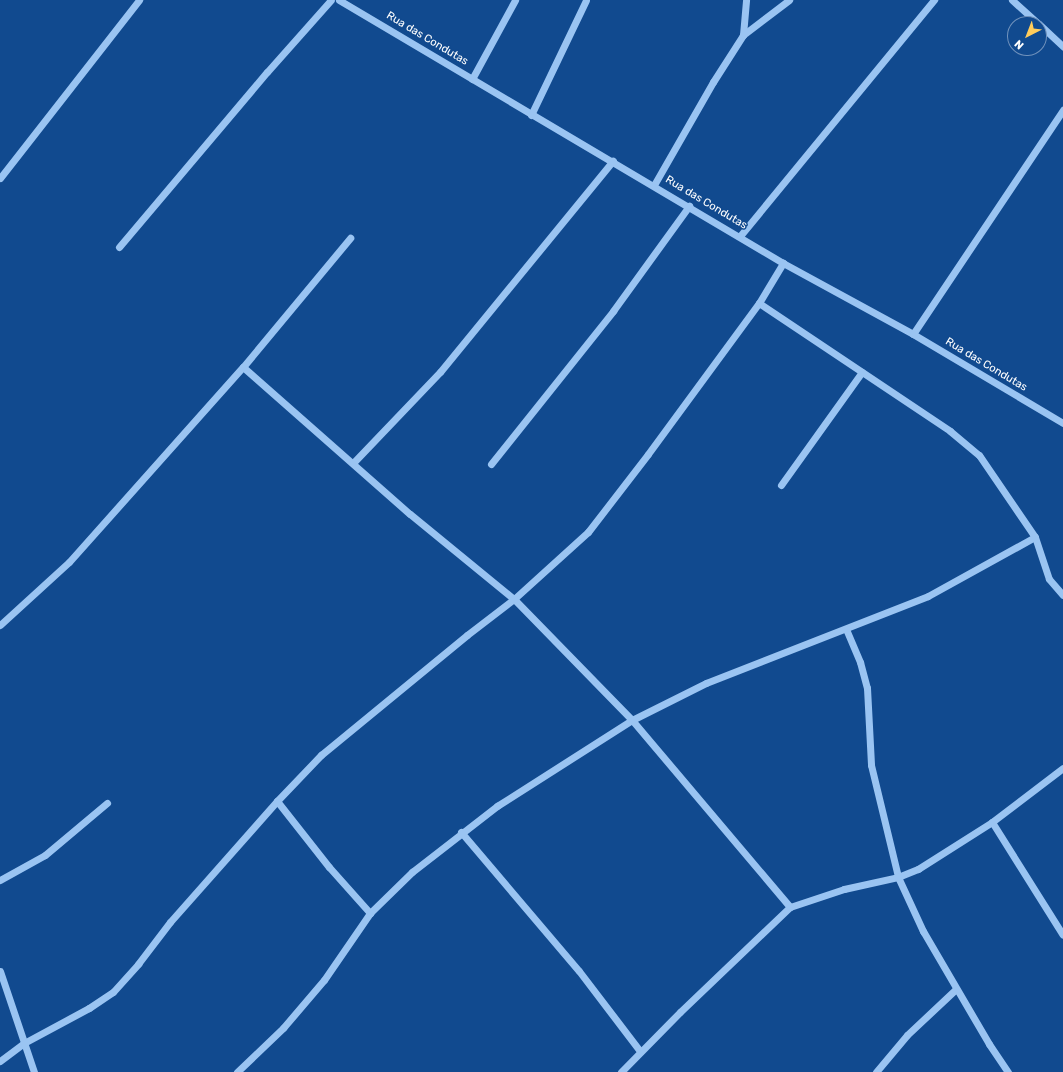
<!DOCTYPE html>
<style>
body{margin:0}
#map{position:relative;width:1063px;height:1072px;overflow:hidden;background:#114a8f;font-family:Rubik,sans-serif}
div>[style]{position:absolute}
.minor>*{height:7px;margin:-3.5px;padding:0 3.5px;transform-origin:3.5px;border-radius:3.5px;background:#9ac4f2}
span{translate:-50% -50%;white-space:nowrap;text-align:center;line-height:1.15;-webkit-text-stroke:3px #114a8f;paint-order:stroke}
.street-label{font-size:11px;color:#fff}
.north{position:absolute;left:1007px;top:16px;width:40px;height:40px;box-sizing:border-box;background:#114a8f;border:1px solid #7092bc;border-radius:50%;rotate:222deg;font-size:11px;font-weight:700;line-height:16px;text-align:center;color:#fff}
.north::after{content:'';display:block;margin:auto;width:14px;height:18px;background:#ffcc5b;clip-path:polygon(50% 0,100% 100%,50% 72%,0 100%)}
</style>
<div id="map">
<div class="minor">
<div style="left:339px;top:0;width:516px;rotate:30.64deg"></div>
<div style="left:783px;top:263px;width:148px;rotate:28.6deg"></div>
<div style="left:913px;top:334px;width:174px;rotate:30.7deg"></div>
<div style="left:1012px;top:0;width:36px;rotate:42deg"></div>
<div style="left:1039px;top:24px;width:33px;rotate:43deg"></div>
<div style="left:743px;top:35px;width:58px;rotate:-37.3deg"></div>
<div style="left:472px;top:79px;width:90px;rotate:-61.4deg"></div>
<div style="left:531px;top:115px;width:127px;rotate:-64.4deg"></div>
<div style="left:0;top:178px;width:226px;rotate:-52deg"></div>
<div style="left:654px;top:185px;width:119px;rotate:-60.2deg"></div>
<div style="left:713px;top:82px;width:56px;rotate:-57.4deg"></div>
<div style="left:743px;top:35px;width:35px;rotate:-85deg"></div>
<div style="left:740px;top:236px;width:306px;rotate:-50.6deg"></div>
<div style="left:119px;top:247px;width:229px;rotate:-49.8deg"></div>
<div style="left:267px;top:72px;width:96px;rotate:-48.4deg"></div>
<div style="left:759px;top:303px;width:230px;rotate:33.8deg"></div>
<div style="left:950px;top:431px;width:38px;rotate:40deg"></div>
<div style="left:979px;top:455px;width:99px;rotate:55.7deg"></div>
<div style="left:913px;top:334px;width:270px;rotate:-56.2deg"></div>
<div style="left:243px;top:367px;width:222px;rotate:41.4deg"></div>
<div style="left:410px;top:514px;width:134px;rotate:39.3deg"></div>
<div style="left:514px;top:599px;width:169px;rotate:45.7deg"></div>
<div style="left:632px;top:720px;width:245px;rotate:49.8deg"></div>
<div style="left:353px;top:463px;width:126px;rotate:-46.3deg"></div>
<div style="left:440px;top:372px;width:273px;rotate:-50.7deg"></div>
<div style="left:491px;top:464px;width:196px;rotate:-51.4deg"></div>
<div style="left:613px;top:311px;width:130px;rotate:-54.1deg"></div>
<div style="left:781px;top:485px;width:139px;rotate:-54.4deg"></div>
<div style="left:0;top:625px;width:93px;rotate:-42.4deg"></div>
<div style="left:69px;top:562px;width:261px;rotate:-48.3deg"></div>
<div style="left:243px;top:367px;width:168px;rotate:-50.3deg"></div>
<div style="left:846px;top:629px;width:36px;rotate:67deg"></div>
<div style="left:860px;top:662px;width:27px;rotate:75deg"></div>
<div style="left:867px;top:688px;width:77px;rotate:87deg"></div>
<div style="left:871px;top:765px;width:115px;rotate:76.4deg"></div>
<div style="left:898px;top:877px;width:60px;rotate:65.2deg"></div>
<div style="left:923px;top:931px;width:131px;rotate:59.7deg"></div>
<div style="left:989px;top:1044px;width:34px;rotate:56deg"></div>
<div style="left:277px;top:801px;width:84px;rotate:51.8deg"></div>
<div style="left:329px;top:867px;width:62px;rotate:48.3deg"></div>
<div style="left:992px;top:822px;width:133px;rotate:57.9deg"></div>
<div style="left:461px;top:832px;width:182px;rotate:49.7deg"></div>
<div style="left:579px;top:971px;width:101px;rotate:52.7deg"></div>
<div style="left:0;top:880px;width:51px;rotate:-29.1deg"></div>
<div style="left:45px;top:855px;width:81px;rotate:-40deg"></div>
<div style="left:0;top:971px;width:107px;rotate:71.4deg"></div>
<div style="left:0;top:1061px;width:30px;rotate:-37deg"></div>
<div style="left:24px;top:1043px;width:74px;rotate:-28.3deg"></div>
<div style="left:89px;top:1008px;width:29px;rotate:-34deg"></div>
<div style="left:113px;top:992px;width:38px;rotate:-48deg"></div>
<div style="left:138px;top:964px;width:53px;rotate:-52.7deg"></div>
<div style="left:170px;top:922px;width:162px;rotate:-48.5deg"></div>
<div style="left:277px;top:801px;width:64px;rotate:-46.3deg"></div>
<div style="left:321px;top:755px;width:189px;rotate:-39.4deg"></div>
<div style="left:467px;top:635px;width:59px;rotate:-37.5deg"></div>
<div style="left:514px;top:599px;width:100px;rotate:-42.2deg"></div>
<div style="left:588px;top:532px;width:98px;rotate:-52.4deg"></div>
<div style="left:648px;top:454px;width:187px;rotate:-53.7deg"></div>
<div style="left:759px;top:303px;width:47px;rotate:-59deg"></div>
<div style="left:237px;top:1072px;width:64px;rotate:-43.7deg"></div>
<div style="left:283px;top:1028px;width:63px;rotate:-49.5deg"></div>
<div style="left:324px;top:980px;width:81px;rotate:-55.5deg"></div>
<div style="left:370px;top:913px;width:59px;rotate:-44.3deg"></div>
<div style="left:412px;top:872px;width:108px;rotate:-37.8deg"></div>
<div style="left:497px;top:806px;width:160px;rotate:-32.5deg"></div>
<div style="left:632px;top:720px;width:83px;rotate:-26.6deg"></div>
<div style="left:706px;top:683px;width:238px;rotate:-21.4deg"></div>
<div style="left:928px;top:596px;width:122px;rotate:-28.9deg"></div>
<div style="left:1035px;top:537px;width:44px;rotate:71.6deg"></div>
<div style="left:1049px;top:579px;width:21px;rotate:49deg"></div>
<div style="left:621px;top:1072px;width:84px;rotate:-45.5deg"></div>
<div style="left:680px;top:1012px;width:152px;rotate:-43.7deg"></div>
<div style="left:790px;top:907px;width:57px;rotate:-18.4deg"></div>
<div style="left:844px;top:889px;width:55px;rotate:-12.5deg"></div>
<div style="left:898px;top:877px;width:22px;rotate:-22deg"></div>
<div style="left:918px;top:869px;width:88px;rotate:-32.4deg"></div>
<div style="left:992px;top:822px;width:89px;rotate:-37.3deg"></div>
<div style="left:876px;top:1072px;width:48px;rotate:-50deg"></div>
<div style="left:907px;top:1035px;width:67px;rotate:-43.2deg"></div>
</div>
<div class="street-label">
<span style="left:427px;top:39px;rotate:31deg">Rua das Condutas</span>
<span style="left:706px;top:203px;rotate:31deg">Rua das Condutas</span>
<span style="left:986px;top:365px;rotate:31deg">Rua das Condutas</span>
</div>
<div class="north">N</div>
</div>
